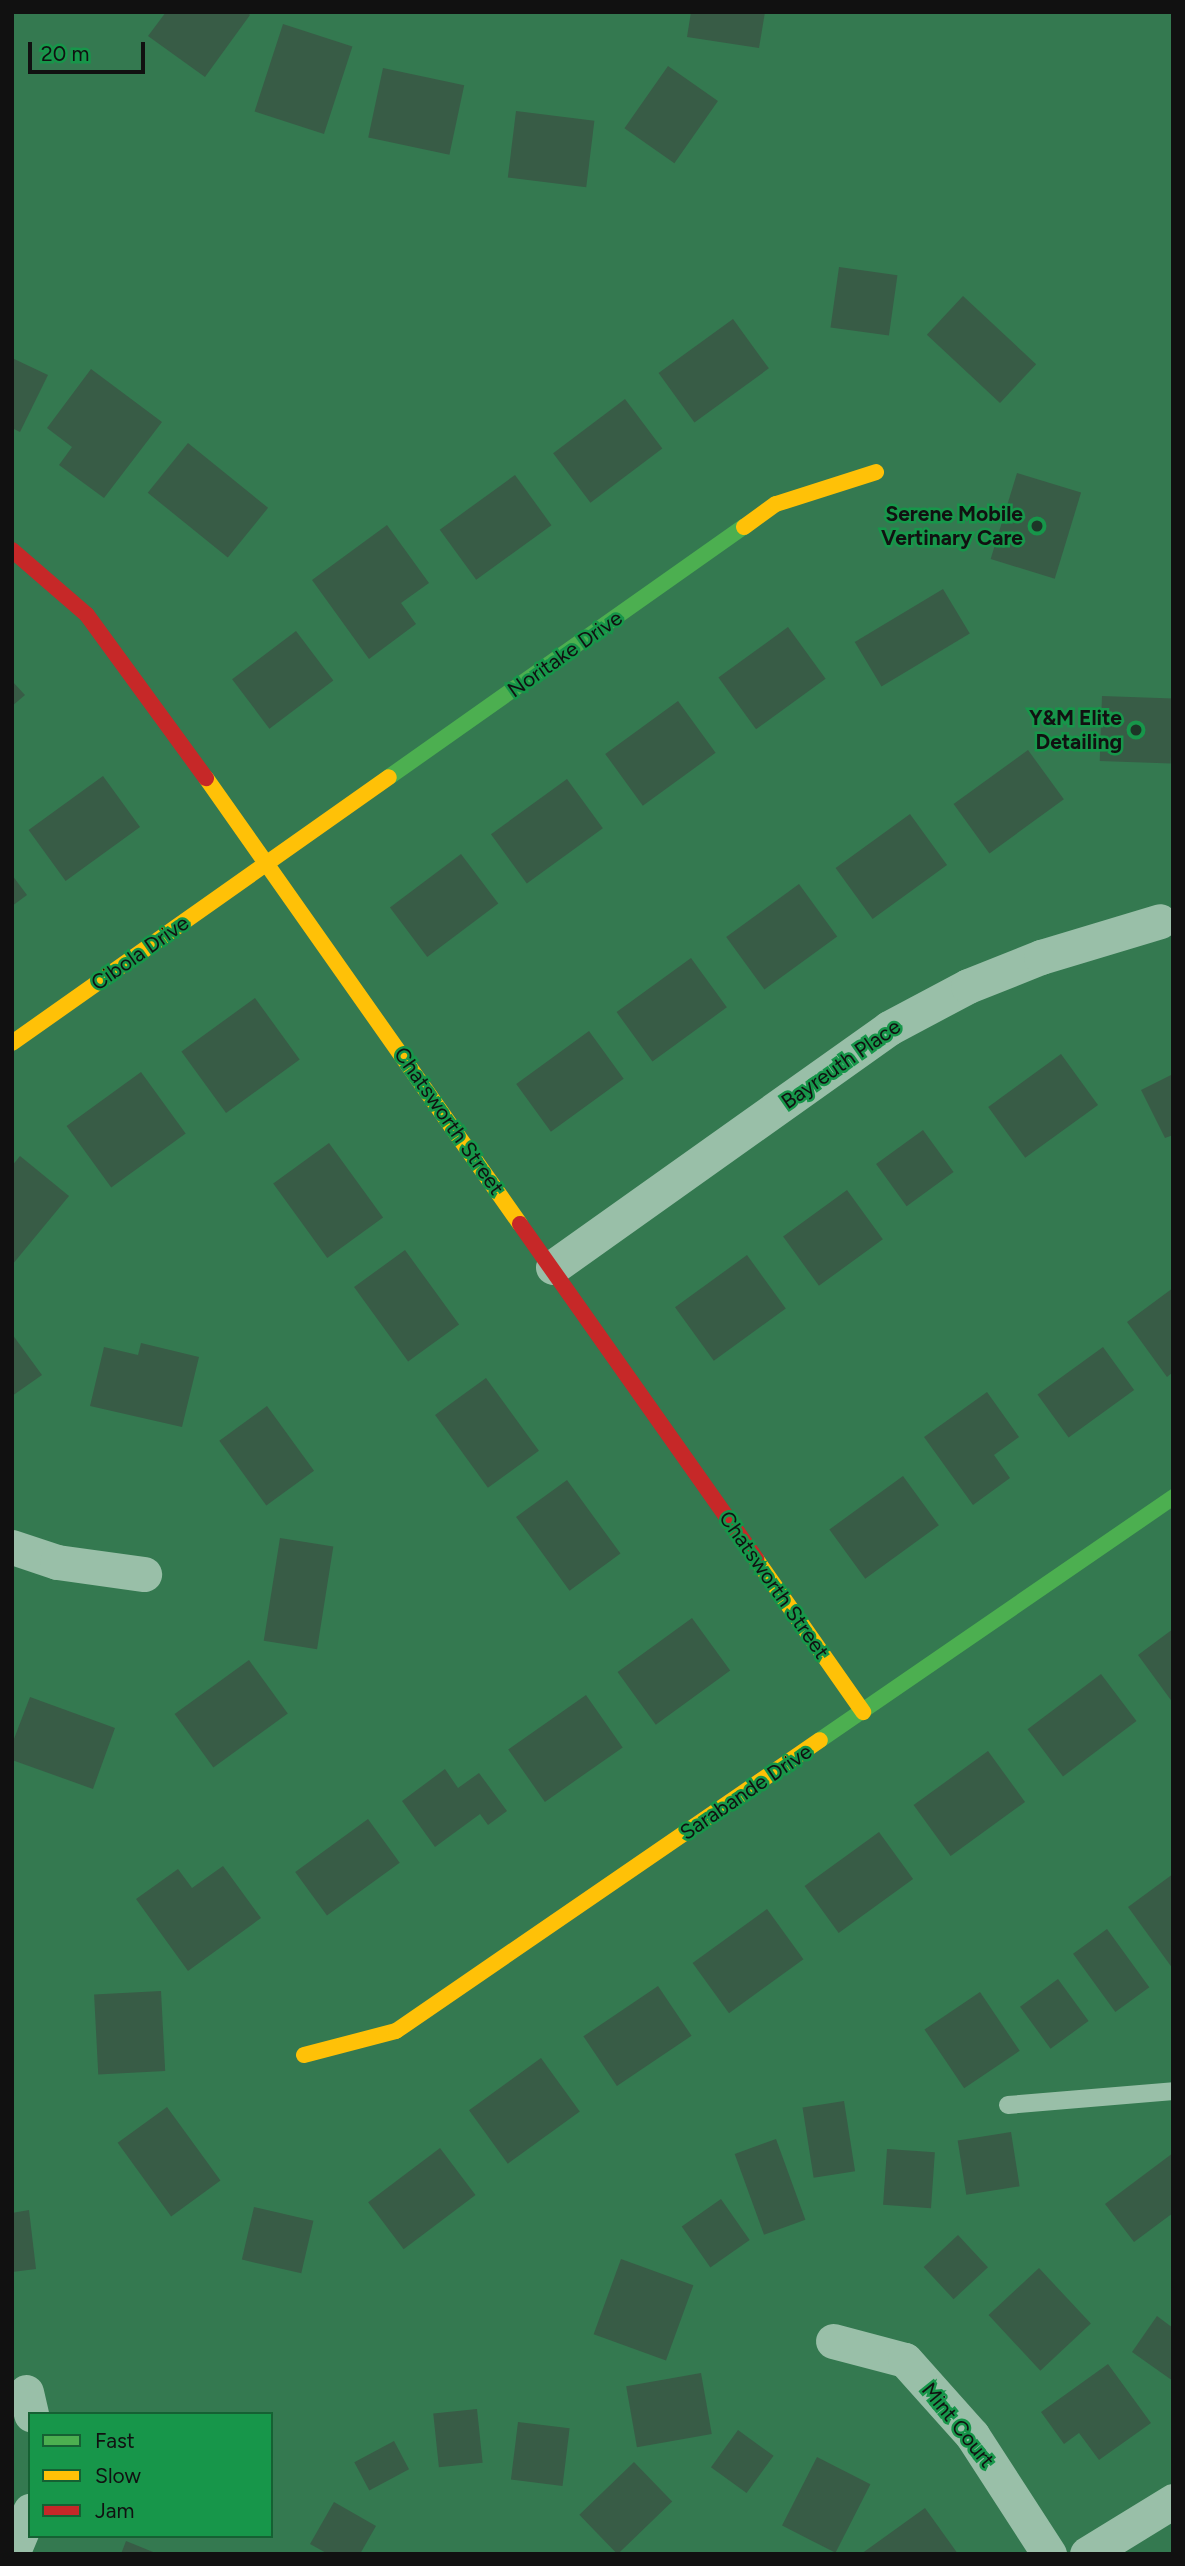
<!DOCTYPE html>
<style>
body{margin:0}
#map{position:relative;width:1185px;height:2566px;overflow:hidden;background:#347950;font-family:Figtree,sans-serif}
div>[style]{position:absolute}
.building>*{inset:0;background:#385c46;transform-origin:0 0}
.lane>*{height:18px;margin:-9px;padding:0 9px;transform-origin:9px;border-radius:9px;background:#99bfa8}
.street>*{height:35px;margin:-17.5px;padding:0 17.5px;transform-origin:17.5px;border-radius:17.5px;background:#99bfa8}
.fast>*{height:16px;margin:-8px;padding:0 8px;transform-origin:8px;border-radius:8px;background:#4caf50}
.slow>*{height:16px;margin:-8px;padding:0 8px;transform-origin:8px;border-radius:8px;background:#ffc107}
.jam>*{height:16px;margin:-8px;padding:0 8px;transform-origin:8px;border-radius:8px;background:#c62828}
.dots>*{width:19px;height:19px;translate:-50% -50%;box-sizing:border-box;border:4px solid #17964a;border-radius:50%}
span{translate:-50% -50%;white-space:nowrap;text-align:center;line-height:1.15;-webkit-text-stroke:5px #17964a;paint-order:stroke}
.poi-label{font-size:21px;color:#111;font-weight:700}
.right{translate:-100% -50%;text-align:right}
.street-label{font-size:21px;color:#111}
.frame{position:absolute;inset:0;border:14px solid #111;pointer-events:none}
.legend{position:absolute;left:28px;top:2412px;width:245px;height:126px;box-sizing:border-box;background:#17964a;border:2px solid #156133;margin:0;padding:9px 12px;list-style:none;font-size:21px;color:#111}
.legend li{display:flex;align-items:center;gap:14px;height:35px}
.legend b{width:35px;border:2px solid #156133}
.scale{position:absolute;left:28px;top:42px;width:117px;height:32px;box-sizing:border-box;border:4px solid #111;border-top:0;padding-left:9px;font-size:21px;line-height:24px;white-space:nowrap;color:#111;-webkit-text-stroke:5px #17964a;paint-order:stroke}
</style>
<div id="map">
<div class="building">
<div style="clip-path:polygon(166px 12px,247px 12px,250px 15px,205px 77px,148px 36px)"></div>
<div style="clip-path:polygon(691px 12px,765px 12px,759px 48px,687px 37px)"></div>
<div style="left:283px;top:24px;width:73px;height:92px;rotate:18deg"></div>
<div style="left:668px;top:66px;width:61px;height:76px;rotate:35deg"></div>
<div style="left:383px;top:68px;width:83px;height:71px;rotate:12deg"></div>
<div style="left:516px;top:111px;width:79px;height:67px;rotate:7deg"></div>
<div style="left:839px;top:267px;width:59px;height:61px;rotate:8deg"></div>
<div style="left:963px;top:296px;width:100px;height:53px;rotate:43deg"></div>
<div style="left:733px;top:319px;width:61px;height:92px;rotate:54deg"></div>
<div style="clip-path:polygon(12px 358px,48px 375px,20px 432px,12px 428px)"></div>
<div style="clip-path:polygon(91px 369px,162px 422px,104px 498px,59px 465px,72px 447px,47px 428px)"></div>
<div style="left:625px;top:399px;width:62px;height:90px;rotate:53deg"></div>
<div style="left:188px;top:443px;width:103px;height:64px;rotate:39deg"></div>
<div style="left:1017px;top:473px;width:67px;height:90px;rotate:17deg"></div>
<div style="left:515px;top:475px;width:62px;height:93px;rotate:54deg"></div>
<div style="clip-path:polygon(387px 525px,429px 583px,401px 603px,416px 624px,369px 659px,312px 580px)"></div>
<div style="left:943px;top:589px;width:52px;height:103px;rotate:59deg"></div>
<div style="left:788px;top:627px;width:64px;height:86px;rotate:54deg"></div>
<div style="left:296px;top:631px;width:62px;height:80px;rotate:53deg"></div>
<div style="clip-path:polygon(12px 681px,25px 695px,12px 706px)"></div>
<div style="left:1102px;top:696px;width:71px;height:65px;rotate:2deg"></div>
<div style="left:678px;top:701px;width:64px;height:90px;rotate:54deg"></div>
<div style="left:1028px;top:750px;width:61px;height:92px;rotate:54deg"></div>
<div style="left:103px;top:776px;width:63px;height:92px;rotate:54deg"></div>
<div style="left:567px;top:779px;width:61px;height:94px;rotate:54deg"></div>
<div style="left:910px;top:814px;width:63px;height:92px;rotate:54deg"></div>
<div style="left:461px;top:854px;width:62px;height:89px;rotate:53deg"></div>
<div style="clip-path:polygon(12px 875px,27px 895px,12px 906px)"></div>
<div style="left:799px;top:884px;width:65px;height:90px;rotate:54deg"></div>
<div style="left:691px;top:958px;width:61px;height:92px;rotate:54deg"></div>
<div style="left:255px;top:998px;width:76px;height:91px;rotate:54deg"></div>
<div style="left:589px;top:1031px;width:59px;height:90px;rotate:54deg"></div>
<div style="left:1061px;top:1054px;width:63px;height:90px;rotate:54deg"></div>
<div style="left:141px;top:1072px;width:76px;height:92px;rotate:54deg"></div>
<div style="clip-path:polygon(1173px 1074px,1173px 1135px,1165px 1138px,1141px 1090px)"></div>
<div style="left:923px;top:1130px;width:52px;height:58px;rotate:54deg"></div>
<div style="left:329px;top:1143px;width:92px;height:69px;rotate:54deg"></div>
<div style="clip-path:polygon(20px 1156px,69px 1196px,12px 1265px,12px 1166px)"></div>
<div style="left:847px;top:1190px;width:61px;height:79px;rotate:54deg"></div>
<div style="left:405px;top:1250px;width:92px;height:63px;rotate:54deg"></div>
<div style="left:747px;top:1255px;width:66px;height:89px;rotate:54deg"></div>
<div style="clip-path:polygon(1173px 1288px,1173px 1372px,1167px 1377px,1127px 1322px)"></div>
<div style="clip-path:polygon(12px 1334px,42px 1375px,12px 1396px)"></div>
<div style="clip-path:polygon(141px 1343px,199px 1357px,182px 1427px,90px 1406px,104px 1347px,138px 1355px)"></div>
<div style="left:1103px;top:1347px;width:53px;height:81px;rotate:54deg"></div>
<div style="left:486px;top:1378px;width:90px;height:63px;rotate:54deg"></div>
<div style="clip-path:polygon(987px 1392px,1019px 1437px,994px 1455px,1010px 1478px,973px 1505px,924px 1437px)"></div>
<div style="left:267px;top:1406px;width:80px;height:59px;rotate:54deg"></div>
<div style="left:903px;top:1476px;width:61px;height:91px;rotate:54deg"></div>
<div style="left:567px;top:1480px;width:91px;height:63px;rotate:54deg"></div>
<div style="left:280px;top:1538px;width:54px;height:104px;rotate:9deg"></div>
<div style="left:692px;top:1618px;width:65px;height:92px;rotate:54deg"></div>
<div style="clip-path:polygon(1173px 1629px,1173px 1703px,1138px 1655px)"></div>
<div style="left:249px;top:1660px;width:66px;height:92px;rotate:54deg"></div>
<div style="left:1101px;top:1674px;width:59px;height:92px;rotate:53deg"></div>
<div style="left:586px;top:1695px;width:64px;height:95px;rotate:55deg"></div>
<div style="clip-path:polygon(30px 1697px,115px 1728px,93px 1789px,12px 1760px,12px 1744px)"></div>
<div style="left:988px;top:1751px;width:63px;height:92px;rotate:54deg"></div>
<div style="clip-path:polygon(445px 1769px,458px 1788px,479px 1773px,507px 1811px,488px 1825px,480px 1814px,435px 1847px,402px 1801px)"></div>
<div style="left:368px;top:1819px;width:54px;height:90px;rotate:54deg"></div>
<div style="left:879px;top:1832px;width:58px;height:92px;rotate:54deg"></div>
<div style="clip-path:polygon(223px 1866px,261px 1918px,188px 1971px,136px 1899px,178px 1869px,192px 1888px)"></div>
<div style="clip-path:polygon(1173px 1874px,1173px 1969px,1128px 1907px)"></div>
<div style="left:767px;top:1909px;width:62px;height:92px;rotate:54deg"></div>
<div style="left:1107px;top:1929px;width:72px;height:42px;rotate:54deg"></div>
<div style="left:1058px;top:1979px;width:52px;height:47px;rotate:54deg"></div>
<div style="left:658px;top:1986px;width:60px;height:90px;rotate:56deg"></div>
<div style="left:161px;top:1991px;width:80px;height:67px;rotate:87deg"></div>
<div style="left:980px;top:1992px;width:71px;height:67px;rotate:56deg"></div>
<div style="left:541px;top:2058px;width:66px;height:89px;rotate:54deg"></div>
<div style="left:844px;top:2101px;width:71px;height:42px;rotate:81deg"></div>
<div style="left:167px;top:2107px;width:91px;height:61px;rotate:54deg"></div>
<div style="left:1011px;top:2132px;width:55px;height:54px;rotate:81deg"></div>
<div style="left:776px;top:2139px;width:86px;height:44px;rotate:70deg"></div>
<div style="left:440px;top:2148px;width:59px;height:90px;rotate:53deg"></div>
<div style="left:887px;top:2149px;width:48px;height:56px;rotate:4deg"></div>
<div style="clip-path:polygon(1173px 2153px,1173px 2213px,1134px 2242px,1105px 2204px)"></div>
<div style="left:721px;top:2199px;width:50px;height:48px;rotate:55deg"></div>
<div style="left:254px;top:2207px;width:61px;height:54px;rotate:13deg"></div>
<div style="clip-path:polygon(29px 2210px,36px 2269px,12px 2272px,12px 2213px)"></div>
<div style="left:958px;top:2235px;width:44px;height:47px;rotate:47deg"></div>
<div style="left:621px;top:2259px;width:77px;height:80px;rotate:20deg"></div>
<div style="left:1039px;top:2268px;width:76px;height:69px;rotate:47deg"></div>
<div style="clip-path:polygon(1157px 2316px,1173px 2328px,1173px 2381px,1132px 2352px)"></div>
<div style="clip-path:polygon(1108px 2364px,1151px 2423px,1099px 2460px,1079px 2433px,1064px 2444px,1041px 2412px)"></div>
<div style="left:701px;top:2373px;width:62px;height:76px;rotate:80deg"></div>
<div style="left:477px;top:2409px;width:54px;height:44px;rotate:84deg"></div>
<div style="left:518px;top:2422px;width:52px;height:58px;rotate:7deg"></div>
<div style="left:738px;top:2430px;width:44px;height:46px;rotate:36deg"></div>
<div style="left:394px;top:2441px;width:32px;height:45px;rotate:62deg"></div>
<div style="left:817px;top:2457px;width:60px;height:77px;rotate:27deg"></div>
<div style="left:634px;top:2462px;width:55px;height:76px;rotate:46deg"></div>
<div style="clip-path:polygon(334px 2502px,376px 2526px,360px 2554px,328px 2554px,310px 2544px)"></div>
<div style="clip-path:polygon(925px 2508px,958px 2554px,861px 2554px)"></div>
<div style="clip-path:polygon(126px 2541px,158px 2554px,121px 2554px)"></div>
</div>
<div class="lane">
<div style="left:1008px;top:2105px;width:166px;rotate:-4.8deg"></div>
</div>
<div class="street">
<div style="left:553px;top:1267px;width:412px;rotate:-35.4deg"></div>
<div style="left:889px;top:1028px;width:89px;rotate:-28deg"></div>
<div style="left:968px;top:986px;width:79px;rotate:-21.7deg"></div>
<div style="left:1041px;top:957px;width:124px;rotate:-16.8deg"></div>
<div style="left:12px;top:1547px;width:47px;rotate:18.4deg"></div>
<div style="left:57px;top:1562px;width:88px;rotate:7.9deg"></div>
<div style="left:833px;top:2341px;width:74px;rotate:14.8deg"></div>
<div style="left:905px;top:2360px;width:101px;rotate:48.2deg"></div>
<div style="left:972px;top:2435px;width:142px;rotate:57.1deg"></div>
<div style="left:26px;top:2392px;width:23px;rotate:77deg"></div>
<div style="left:12px;top:2554px;width:47px;rotate:-67.3deg"></div>
<div style="left:1087px;top:2554px;width:101px;rotate:-31.6deg"></div>
</div>
<div class="fast">
<div style="left:389px;top:777px;width:434px;rotate:-35.2deg"></div>
<div style="left:820px;top:1740px;width:429px;rotate:-34.5deg"></div>
</div>
<div class="slow">
<div style="left:744px;top:527px;width:39px;rotate:-36deg"></div>
<div style="left:776px;top:504px;width:105px;rotate:-17.7deg"></div>
<div style="left:206px;top:778px;width:545px;rotate:54.85deg"></div>
<div style="left:12px;top:1043px;width:461px;rotate:-35.2deg"></div>
<div style="left:756px;top:1559px;width:187px;rotate:55deg"></div>
<div style="left:304px;top:2055px;width:95px;rotate:-14.6deg"></div>
<div style="left:396px;top:2031px;width:514px;rotate:-34.46deg"></div>
</div>
<div class="jam">
<div style="left:12px;top:550px;width:99px;rotate:40.9deg"></div>
<div style="left:87px;top:615px;width:202px;rotate:53.9deg"></div>
<div style="left:520px;top:1224px;width:410px;rotate:54.8deg"></div>
</div>
<div class="dots">
<div style="left:1037px;top:526px;background:#1d3527"></div>
<div style="left:1136px;top:730px;background:#1d3527"></div>
</div>
<div class="poi-label">
<span class="right" style="left:1023px;top:526px">Serene Mobile<br>Vertinary Care</span>
<span class="right" style="left:1122px;top:730px">Y&amp;M Elite<br>Detailing</span>
</div>
<div class="street-label">
<span style="left:565px;top:654px;rotate:-35deg">Noritake Drive</span>
<span style="left:140px;top:953px;rotate:-35deg">Cibola Drive</span>
<span style="left:841px;top:1064px;rotate:-35deg">Bayreuth Place</span>
<span style="left:449px;top:1121px;rotate:55deg">Chatsworth Street</span>
<span style="left:774px;top:1585px;rotate:55deg">Chatsworth Street</span>
<span style="left:746px;top:1792px;rotate:-34deg">Sarabande Drive</span>
<span style="left:958px;top:2425px;rotate:51deg">Mint Court</span>
</div>
<div class="frame"></div>
<ul class="legend">
<li><b style="height:9px;background:#4caf50"></b>Fast</li>
<li><b style="height:9px;background:#ffc107"></b>Slow</li>
<li><b style="height:9px;background:#c62828"></b>Jam</li>
</ul>
<div class="scale">20 m</div>
</div>
